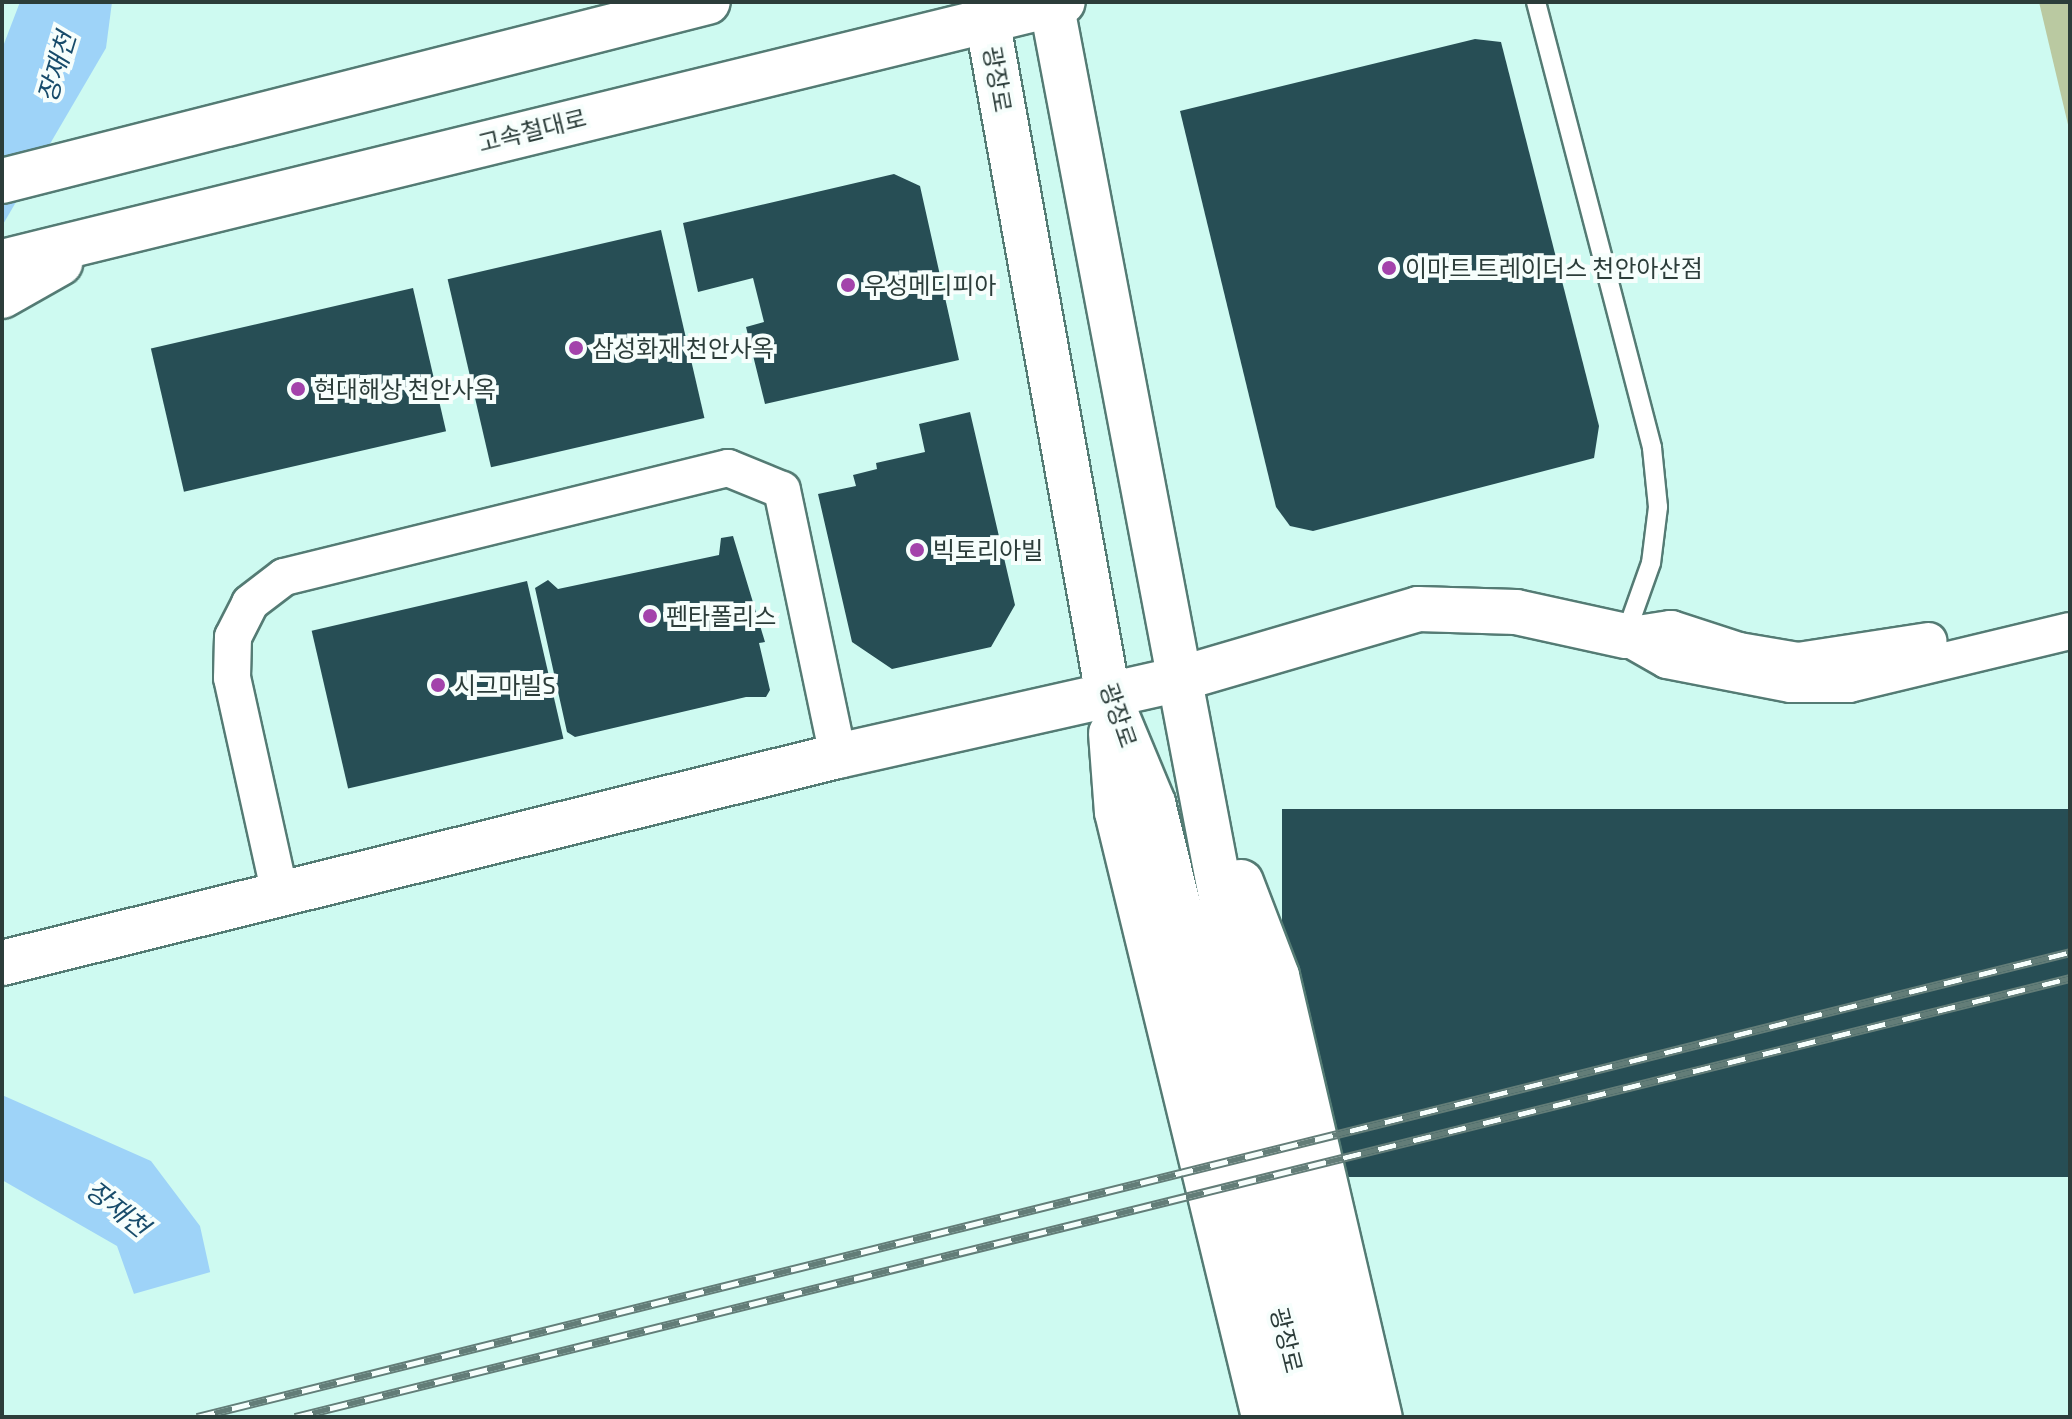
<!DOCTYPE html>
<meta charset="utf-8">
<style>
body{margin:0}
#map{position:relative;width:2072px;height:1419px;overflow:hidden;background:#cefaf1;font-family:"Exo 2","Noto Sans KR",sans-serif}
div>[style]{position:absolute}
.green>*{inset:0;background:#bac9a1}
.water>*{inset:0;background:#9ed3f8}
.pier>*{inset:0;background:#cefaf1}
.building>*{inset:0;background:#274e55;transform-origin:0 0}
.roads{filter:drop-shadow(2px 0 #547b74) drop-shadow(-2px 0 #547b74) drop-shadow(0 2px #547b74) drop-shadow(0 -2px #547b74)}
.lane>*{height:18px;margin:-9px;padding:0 9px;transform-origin:9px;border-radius:9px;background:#fff}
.street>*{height:36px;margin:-18px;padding:0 18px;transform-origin:18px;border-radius:18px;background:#fff}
.secondary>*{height:44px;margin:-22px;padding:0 22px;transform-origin:22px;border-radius:22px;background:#fff}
.rail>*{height:9px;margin-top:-4.5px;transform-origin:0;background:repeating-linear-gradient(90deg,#f6fefc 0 18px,#637d78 0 36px);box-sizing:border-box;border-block:2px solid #637d78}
.dots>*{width:22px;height:22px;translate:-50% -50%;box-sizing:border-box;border:4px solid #f6fefc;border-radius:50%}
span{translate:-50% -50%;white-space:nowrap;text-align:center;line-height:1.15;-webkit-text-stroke:8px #f6fefc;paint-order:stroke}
.street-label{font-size:24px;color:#2c3d3a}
.poi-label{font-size:24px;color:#2c3d3a}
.left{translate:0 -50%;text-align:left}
.water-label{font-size:26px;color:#184c6b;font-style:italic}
.frame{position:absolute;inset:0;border:4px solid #2c3d3a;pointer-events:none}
</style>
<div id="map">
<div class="green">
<div style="clip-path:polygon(2039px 2px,2070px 2px,2070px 133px)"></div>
</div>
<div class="water">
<div style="clip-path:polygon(20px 2px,112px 2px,106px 48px,2px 226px,2px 49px)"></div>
<div style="clip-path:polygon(2px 1095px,151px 1161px,200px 1226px,215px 1294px,140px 1311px,117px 1246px,2px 1180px)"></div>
</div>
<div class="pier">
<div style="clip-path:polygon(214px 1271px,236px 1417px,152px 1417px,130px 1295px)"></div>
</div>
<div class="building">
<div style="clip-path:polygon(1475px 39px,1501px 42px,1599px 426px,1594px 458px,1313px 531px,1290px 526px,1276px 507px,1180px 111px)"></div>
<div style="clip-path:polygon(894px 174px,920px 186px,959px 360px,765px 404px,746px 327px,764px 322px,753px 278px,698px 292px,683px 223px)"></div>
<div style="left:661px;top:230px;width:193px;height:219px;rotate:77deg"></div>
<div style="left:413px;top:288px;width:147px;height:269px;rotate:77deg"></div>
<div style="clip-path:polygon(970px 412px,1015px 605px,991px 647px,892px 669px,852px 642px,818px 494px,856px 486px,853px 475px,877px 469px,876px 463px,925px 452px,919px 424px)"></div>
<div style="clip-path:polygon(733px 536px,765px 642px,759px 643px,770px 690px,766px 697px,746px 697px,575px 737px,567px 732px,535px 588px,548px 580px,558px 589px,719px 555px,721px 538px)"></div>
<div style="left:527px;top:581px;width:162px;height:221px;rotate:77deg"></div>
<div style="left:2070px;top:809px;width:368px;height:788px;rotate:90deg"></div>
</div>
<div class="roads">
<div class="lane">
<div style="left:1536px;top:2px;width:461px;rotate:75.4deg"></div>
<div style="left:1652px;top:448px;width:59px;rotate:84.2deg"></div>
<div style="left:1658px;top:507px;width:56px;rotate:97.1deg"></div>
<div style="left:1651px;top:563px;width:77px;rotate:109.6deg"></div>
</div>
<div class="street">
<div style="left:1625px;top:636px;width:48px;rotate:29.7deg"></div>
<div style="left:1667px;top:660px;width:126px;rotate:11deg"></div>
<div style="left:1791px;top:684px;width:58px"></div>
<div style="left:1849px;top:684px;width:227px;rotate:-13.5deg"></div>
<div style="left:1625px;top:636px;width:47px;rotate:-8.7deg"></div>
<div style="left:1671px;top:629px;width:71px;rotate:17.9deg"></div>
<div style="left:1739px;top:651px;width:60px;rotate:9.6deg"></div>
<div style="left:1798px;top:661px;width:132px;rotate:-8.7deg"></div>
<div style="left:280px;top:894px;width:221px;rotate:-102.5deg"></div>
<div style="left:232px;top:678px;width:41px;rotate:-88.6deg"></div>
<div style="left:233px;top:637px;width:38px;rotate:-63deg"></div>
<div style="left:250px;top:603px;width:43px;rotate:-37.4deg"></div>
<div style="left:284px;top:577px;width:457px;rotate:-13.8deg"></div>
<div style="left:728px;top:468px;width:58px;rotate:22.2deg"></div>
<div style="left:782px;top:490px;width:272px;rotate:78.1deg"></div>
</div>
<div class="secondary">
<div style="left:984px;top:2px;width:704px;rotate:79.86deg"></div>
<div style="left:1108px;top:695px;width:117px;rotate:67.4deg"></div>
<div style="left:1153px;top:803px;width:632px;rotate:76.18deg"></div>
<div style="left:1051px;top:2px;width:916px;rotate:79.24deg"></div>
<div style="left:1222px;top:902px;width:530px;rotate:76.25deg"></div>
<div style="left:2px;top:181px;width:728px;rotate:-14.23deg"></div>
<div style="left:2px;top:262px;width:1092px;rotate:-13.77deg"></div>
<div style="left:2px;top:296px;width:67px;rotate:-29.6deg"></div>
<div style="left:1111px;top:733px;width:79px;rotate:85.7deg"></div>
<div style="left:1117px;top:812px;width:623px;rotate:76.34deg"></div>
<div style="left:1241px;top:882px;width:101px;rotate:69deg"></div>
<div style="left:1277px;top:976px;width:453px;rotate:76.9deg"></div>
<div style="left:2px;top:963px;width:861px;rotate:-13.91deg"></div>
<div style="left:838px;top:756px;width:350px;rotate:-12.7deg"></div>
<div style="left:1179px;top:679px;width:249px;rotate:-16.3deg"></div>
<div style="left:1418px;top:609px;width:98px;rotate:1.8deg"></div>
<div style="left:1516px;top:612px;width:112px;rotate:12.4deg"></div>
</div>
</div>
<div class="rail">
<div style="left:197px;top:1417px;width:1930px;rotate:-13.94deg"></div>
<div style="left:295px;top:1417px;width:1828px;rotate:-13.89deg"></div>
</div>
<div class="dots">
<div style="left:1389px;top:268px;background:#a343ab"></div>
<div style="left:848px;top:285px;background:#a343ab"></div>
<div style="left:576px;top:348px;background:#a343ab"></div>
<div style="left:298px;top:389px;background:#a343ab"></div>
<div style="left:917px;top:550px;background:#a343ab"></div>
<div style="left:650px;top:616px;background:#a343ab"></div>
<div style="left:438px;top:685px;background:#a343ab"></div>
</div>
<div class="street-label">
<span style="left:998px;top:79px;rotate:80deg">광장로</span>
<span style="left:532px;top:130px;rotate:-14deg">고속철대로</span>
<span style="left:1119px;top:715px;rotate:71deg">광장로</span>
<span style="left:1287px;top:1340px;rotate:76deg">광장로</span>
</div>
<div class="poi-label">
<span class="left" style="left:1405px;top:268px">이마트 트레이더스 천안아산점</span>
<span class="left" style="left:864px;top:285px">우성메디피아</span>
<span class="left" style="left:592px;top:348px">삼성화재 천안사옥</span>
<span class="left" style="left:314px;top:389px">현대해상 천안사옥</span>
<span class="left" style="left:933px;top:550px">빅토리아빌</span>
<span class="left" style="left:666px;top:616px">펜타폴리스</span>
<span class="left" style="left:454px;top:685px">시그마빌S</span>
</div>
<div class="water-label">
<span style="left:56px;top:67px;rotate:-73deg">장재천</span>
<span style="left:118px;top:1208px;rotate:39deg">장재천</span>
</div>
<div class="frame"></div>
</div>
